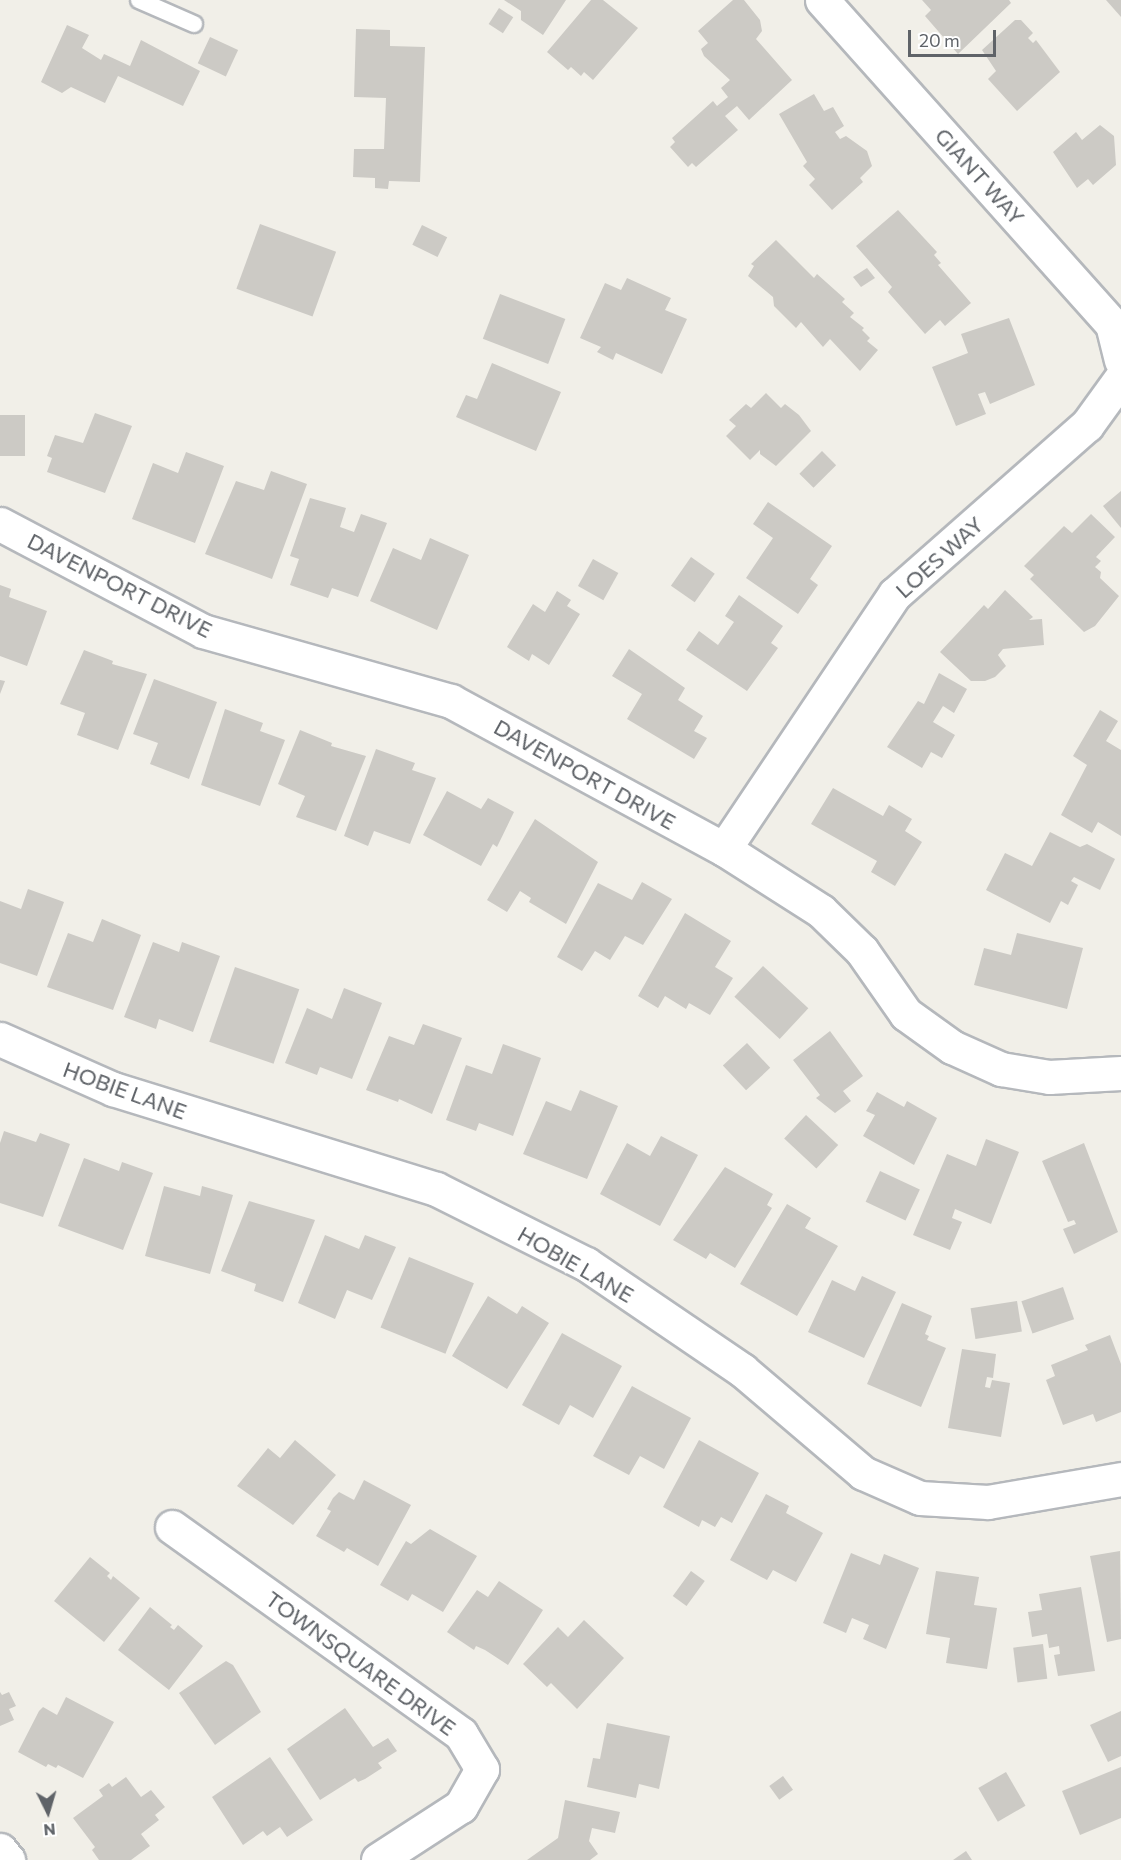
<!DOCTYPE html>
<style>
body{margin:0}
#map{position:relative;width:1121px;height:1860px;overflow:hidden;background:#f1efe8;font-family:Commissioner,sans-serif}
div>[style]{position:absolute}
.building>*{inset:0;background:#cccac5;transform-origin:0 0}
.roads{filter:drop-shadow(2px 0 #b5b8bc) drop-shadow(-2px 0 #b5b8bc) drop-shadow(0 2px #b5b8bc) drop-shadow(0 -2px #b5b8bc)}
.lane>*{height:16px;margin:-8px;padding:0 8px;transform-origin:8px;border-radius:8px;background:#fff}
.street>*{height:33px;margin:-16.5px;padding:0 16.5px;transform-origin:16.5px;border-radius:16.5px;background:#fff}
span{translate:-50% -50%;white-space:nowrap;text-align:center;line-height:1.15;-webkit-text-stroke:4.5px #fff;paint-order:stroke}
.street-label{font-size:22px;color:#5f6368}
.north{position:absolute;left:18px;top:1782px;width:60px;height:60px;-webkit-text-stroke:4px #fff;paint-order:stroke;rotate:175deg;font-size:16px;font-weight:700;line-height:24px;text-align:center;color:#5f6368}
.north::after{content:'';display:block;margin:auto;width:21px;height:27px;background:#5f6368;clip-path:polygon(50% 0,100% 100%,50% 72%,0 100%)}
.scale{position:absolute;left:908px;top:30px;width:88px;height:27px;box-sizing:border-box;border:3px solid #5f6368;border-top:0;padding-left:8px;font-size:18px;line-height:21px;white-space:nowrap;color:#5f6368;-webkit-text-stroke:4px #fff;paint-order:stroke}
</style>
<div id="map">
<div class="building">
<div style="clip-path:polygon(504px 0,566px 0,543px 35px,521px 20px,521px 11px)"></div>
<div style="clip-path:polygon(591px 0,603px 0,638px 28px,593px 80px,584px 72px,581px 76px,571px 67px,568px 70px,547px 52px)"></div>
<div style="clip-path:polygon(733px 0,744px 0,760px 20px,762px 31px,756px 39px,792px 80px,749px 120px,737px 106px,725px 116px,738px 130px,696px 167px,692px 163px,688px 167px,670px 147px,675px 142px,672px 138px,713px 101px,717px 106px,728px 97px,721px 88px,730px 80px,704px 56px,701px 49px,708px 43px,698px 31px)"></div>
<div style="clip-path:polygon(922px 0,1009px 0,1011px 3px,958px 54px,925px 16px,931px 10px)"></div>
<div style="clip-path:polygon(1106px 0,1121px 0,1121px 17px)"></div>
<div style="left:499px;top:8px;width:17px;height:19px;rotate:33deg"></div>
<div style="clip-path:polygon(1015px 20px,1021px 20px,1033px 33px,1028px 38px,1033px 43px,1036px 40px,1060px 72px,1017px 111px,988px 79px,996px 71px,982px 50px)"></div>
<div style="clip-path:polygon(67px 25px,89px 35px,82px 48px,101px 60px,104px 54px,130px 66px,141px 40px,200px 71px,183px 106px,118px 76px,105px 103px,71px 87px,62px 93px,41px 82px)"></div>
<div style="clip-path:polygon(356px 29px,390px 30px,390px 46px,425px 47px,420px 182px,389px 181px,388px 189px,375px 188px,375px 178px,353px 177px,354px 149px,384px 149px,386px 98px,354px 97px)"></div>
<div style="left:210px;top:37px;width:31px;height:29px;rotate:25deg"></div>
<div style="clip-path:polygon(814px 94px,824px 111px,833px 107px,844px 126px,835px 132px,840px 139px,846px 136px,867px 151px,872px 166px,860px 178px,863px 182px,832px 210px,809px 185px,815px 179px,803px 166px,807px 162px,779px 114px)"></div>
<div style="clip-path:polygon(1100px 125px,1114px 136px,1116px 165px,1093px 185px,1088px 179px,1077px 188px,1053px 152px,1076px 132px,1082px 140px)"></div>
<div style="clip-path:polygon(898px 210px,937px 252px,934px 255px,941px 263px,938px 265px,971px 303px,945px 326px,940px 320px,925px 334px,888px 292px,892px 287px,856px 246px)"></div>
<div style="left:260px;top:224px;width:81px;height:69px;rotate:20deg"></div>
<div style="left:422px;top:225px;width:28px;height:22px;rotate:26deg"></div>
<div style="clip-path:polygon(776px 240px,814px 278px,817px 274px,845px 299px,842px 302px,854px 313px,850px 317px,864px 328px,862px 330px,870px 338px,867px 341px,878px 350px,860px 371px,830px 339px,823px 347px,801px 322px,796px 328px,774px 306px,773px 297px,748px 276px,754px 266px,751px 264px)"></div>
<div style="clip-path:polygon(867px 268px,875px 278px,861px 287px,853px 277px)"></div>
<div style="clip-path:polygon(627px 278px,671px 298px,665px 310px,687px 319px,662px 374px,616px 353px,613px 360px,597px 352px,601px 347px,580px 338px,605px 283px,621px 290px)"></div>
<div style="left:500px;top:294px;width:70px;height:48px;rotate:21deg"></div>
<div style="clip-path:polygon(1009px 318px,1035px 385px,990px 404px,985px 392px,978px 394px,986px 414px,956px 426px,932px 367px,968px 353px,961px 334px)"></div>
<div style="clip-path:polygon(492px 363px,561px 392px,536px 451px,456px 417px,466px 395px,477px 399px)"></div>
<div style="clip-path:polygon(766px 393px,781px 408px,785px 404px,799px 415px,811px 431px,776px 466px,760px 454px,760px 450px,750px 460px,726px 436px,736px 426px,729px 420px,746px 404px,751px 408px)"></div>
<div style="clip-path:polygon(95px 413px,132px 426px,105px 493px,47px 472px,52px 458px,47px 456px,55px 435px,83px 443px)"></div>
<div style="left:0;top:415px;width:25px;height:41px"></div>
<div style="left:822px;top:451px;width:20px;height:32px;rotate:45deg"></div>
<div style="clip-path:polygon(186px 452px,224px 466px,195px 543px,132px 519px,153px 463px,178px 473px)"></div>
<div style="clip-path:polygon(271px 471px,307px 484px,272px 579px,205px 554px,236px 481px,264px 490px)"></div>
<div style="clip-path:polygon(1121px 491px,1121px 528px,1103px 506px)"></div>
<div style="clip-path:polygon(310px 498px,346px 508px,340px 527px,354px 532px,361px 514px,387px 523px,358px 597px,332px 588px,328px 598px,290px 585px,299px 559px,290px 556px)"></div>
<div style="clip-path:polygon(768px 502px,832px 546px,810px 579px,818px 585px,798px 614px,746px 578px,773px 538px,753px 524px)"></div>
<div style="clip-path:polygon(1091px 514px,1115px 537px,1096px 557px,1101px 561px,1095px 567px,1101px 572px,1100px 578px,1119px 596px,1095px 626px,1084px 632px,1030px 579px,1034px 575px,1024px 566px,1064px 526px,1072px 533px)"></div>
<div style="clip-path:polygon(430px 538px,469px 555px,437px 630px,370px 601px,393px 548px,421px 560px)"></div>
<div style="left:691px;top:557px;width:29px;height:35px;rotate:35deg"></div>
<div style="left:593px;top:559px;width:29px;height:31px;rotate:29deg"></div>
<div style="clip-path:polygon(0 585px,11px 589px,9px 597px,47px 611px,27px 666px,0 656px)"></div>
<div style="clip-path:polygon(1005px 590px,1033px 617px,1029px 620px,1042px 619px,1044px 645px,1003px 649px,998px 655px,1006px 666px,995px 677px,985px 681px,971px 681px,940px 652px,984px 605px,988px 609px)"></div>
<div style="clip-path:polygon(557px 591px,571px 600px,567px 606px,580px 614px,549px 665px,532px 654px,529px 661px,507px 647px,533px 604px,545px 612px)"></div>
<div style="clip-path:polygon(739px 595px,783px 626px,771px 643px,778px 648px,747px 691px,686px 650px,699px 631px,718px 645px,734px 622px,725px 616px)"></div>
<div style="clip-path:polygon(629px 649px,685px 688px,678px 700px,703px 716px,694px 731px,707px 738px,694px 759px,627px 719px,642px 694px,612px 676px)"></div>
<div style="clip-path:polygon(84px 650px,113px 661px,112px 664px,147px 674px,118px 750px,77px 735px,85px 713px,60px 704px)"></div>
<div style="clip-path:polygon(939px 673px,967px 689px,954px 713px,943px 706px,933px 722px,955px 735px,942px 758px,931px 752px,922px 768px,887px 747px,918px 701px,924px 704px)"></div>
<div style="clip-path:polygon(154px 679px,217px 702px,189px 779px,150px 764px,158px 743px,133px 734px)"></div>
<div style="clip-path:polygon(0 680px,5px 681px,0 694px)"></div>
<div style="clip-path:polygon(225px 709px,263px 723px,260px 731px,285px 740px,260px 806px,201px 785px)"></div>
<div style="clip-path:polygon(1100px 710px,1118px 721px,1106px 741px,1121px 750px,1121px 836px,1098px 822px,1092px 833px,1061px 815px,1087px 765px,1073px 756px)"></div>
<div style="clip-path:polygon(300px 730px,332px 743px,331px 746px,366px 756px,336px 831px,296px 817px,305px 796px,278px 784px)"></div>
<div style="clip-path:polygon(376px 749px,415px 763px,412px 770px,436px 778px,410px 844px,374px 831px,368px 846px,344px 836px)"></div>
<div style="clip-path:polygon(833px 788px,883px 816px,889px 805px,912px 819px,905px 831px,922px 842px,895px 886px,871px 872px,877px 861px,811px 824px)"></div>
<div style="clip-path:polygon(447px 791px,481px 809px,488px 798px,514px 812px,497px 847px,493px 844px,481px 866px,423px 835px)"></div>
<div style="clip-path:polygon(535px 819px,598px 862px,566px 924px,529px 902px,531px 898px,520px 891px,507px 912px,487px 900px)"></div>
<div style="clip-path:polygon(1050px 832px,1080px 847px,1087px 844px,1115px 859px,1100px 890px,1074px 877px,1071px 881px,1078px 885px,1068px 905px,1061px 901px,1050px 923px,986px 890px,1005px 853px,1032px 866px)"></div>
<div style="clip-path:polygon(642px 882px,672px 899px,643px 945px,625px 936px,610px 960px,595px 951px,582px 971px,557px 957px,598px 883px,632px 900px)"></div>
<div style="clip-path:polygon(28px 889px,64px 902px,37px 976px,0 963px,0 901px,21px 909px)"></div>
<div style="clip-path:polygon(685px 913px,731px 941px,715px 967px,733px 978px,710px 1015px,689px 1003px,686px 1009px,665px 996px,658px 1008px,638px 996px)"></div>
<div style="clip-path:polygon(102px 919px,141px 935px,113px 1010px,47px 987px,68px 933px,93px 942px)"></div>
<div style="clip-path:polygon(1017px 933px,1083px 948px,1067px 1009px,974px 985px,984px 948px,1011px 955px)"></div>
<div style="clip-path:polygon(153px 942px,179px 952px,182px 942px,220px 956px,193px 1032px,159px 1019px,156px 1029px,124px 1017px)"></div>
<div style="left:763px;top:966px;width:62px;height:42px;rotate:43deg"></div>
<div style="left:235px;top:967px;width:68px;height:79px;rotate:19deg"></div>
<div style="clip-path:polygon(344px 988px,382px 1003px,352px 1079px,320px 1067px,317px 1075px,285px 1063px,307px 1008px,332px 1019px)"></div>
<div style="clip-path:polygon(423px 1024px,462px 1038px,432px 1114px,399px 1099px,398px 1102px,366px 1090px,389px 1036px,414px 1045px)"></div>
<div style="clip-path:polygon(830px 1031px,863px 1076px,843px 1091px,851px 1101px,835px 1113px,816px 1098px,820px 1095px,793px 1060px)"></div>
<div style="left:747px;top:1043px;width:34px;height:33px;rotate:47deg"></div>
<div style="clip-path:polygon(503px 1044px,541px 1058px,513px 1136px,479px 1123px,476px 1131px,446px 1120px,466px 1065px,492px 1074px)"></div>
<div style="clip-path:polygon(580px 1090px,618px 1106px,587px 1179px,523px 1154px,546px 1101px,571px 1111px)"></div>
<div style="clip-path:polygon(877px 1092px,904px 1107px,907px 1101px,937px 1118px,914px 1165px,863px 1136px,875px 1115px,866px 1111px)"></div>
<div style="left:806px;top:1115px;width:44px;height:32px;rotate:43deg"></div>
<div style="clip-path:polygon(4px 1131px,36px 1142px,40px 1133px,70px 1144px,43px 1217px,0 1203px,0 1143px)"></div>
<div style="clip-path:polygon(661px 1136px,698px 1155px,660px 1226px,600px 1194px,627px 1143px,650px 1156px)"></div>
<div style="clip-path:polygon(986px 1139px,1019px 1152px,991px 1224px,955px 1209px,952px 1218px,962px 1222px,950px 1250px,913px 1235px,947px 1154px,976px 1166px)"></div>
<div style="clip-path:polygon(1084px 1143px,1118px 1232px,1074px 1254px,1063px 1229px,1076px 1224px,1074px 1220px,1068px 1222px,1042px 1161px)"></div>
<div style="clip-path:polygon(84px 1158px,119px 1171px,122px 1162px,153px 1173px,123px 1250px,58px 1226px)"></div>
<div style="clip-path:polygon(725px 1167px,773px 1194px,767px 1205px,772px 1208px,735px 1268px,710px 1253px,706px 1259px,673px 1240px)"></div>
<div style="left:880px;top:1171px;width:44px;height:34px;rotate:25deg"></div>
<div style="clip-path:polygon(164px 1186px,200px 1196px,202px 1186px,233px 1195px,210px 1274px,145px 1256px)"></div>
<div style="clip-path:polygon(249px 1201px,315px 1220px,283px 1302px,254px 1291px,256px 1284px,221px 1271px)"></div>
<div style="clip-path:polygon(787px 1204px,811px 1218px,805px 1228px,838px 1246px,797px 1316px,740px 1284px)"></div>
<div style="clip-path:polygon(325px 1235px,359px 1249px,365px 1235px,396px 1247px,372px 1300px,347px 1290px,335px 1319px,298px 1303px)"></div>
<div style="left:409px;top:1257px;width:70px;height:76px;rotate:22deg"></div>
<div style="clip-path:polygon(862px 1276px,896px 1292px,864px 1358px,808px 1332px,832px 1280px,855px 1291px)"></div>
<div style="left:1063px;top:1287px;width:34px;height:44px;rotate:71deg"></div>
<div style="clip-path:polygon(488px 1296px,517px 1314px,522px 1306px,549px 1323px,507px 1389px,452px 1356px)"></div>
<div style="left:1017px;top:1301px;width:31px;height:47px;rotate:81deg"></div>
<div style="clip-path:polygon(902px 1303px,932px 1316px,925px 1334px,929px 1336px,927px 1340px,946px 1348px,921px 1407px,867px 1384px)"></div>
<div style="clip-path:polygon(562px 1333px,622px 1366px,593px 1418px,570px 1405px,559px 1425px,522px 1405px)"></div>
<div style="clip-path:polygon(1110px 1335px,1121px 1364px,1121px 1412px,1096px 1422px,1093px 1414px,1063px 1425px,1046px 1380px,1055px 1376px,1051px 1365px,1088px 1350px,1085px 1345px)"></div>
<div style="clip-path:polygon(962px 1349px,996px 1354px,993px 1378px,987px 1377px,985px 1387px,990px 1388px,992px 1380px,1010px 1383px,1001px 1437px,948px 1428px)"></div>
<div style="clip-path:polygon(632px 1386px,691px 1418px,664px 1469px,640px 1456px,629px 1475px,593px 1456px)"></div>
<div style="clip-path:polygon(295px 1440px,336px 1475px,293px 1525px,237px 1486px,268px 1448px,280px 1458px)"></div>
<div style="clip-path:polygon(699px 1440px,759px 1473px,732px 1523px,721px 1517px,715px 1527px,702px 1520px,699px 1527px,663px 1507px)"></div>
<div style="clip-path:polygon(364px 1480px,411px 1505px,378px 1566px,347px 1548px,344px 1552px,316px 1536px,331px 1511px,327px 1509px,333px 1498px,339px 1492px,354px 1500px)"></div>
<div style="clip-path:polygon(766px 1494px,789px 1506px,786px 1513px,823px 1533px,796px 1582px,773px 1570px,767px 1580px,730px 1560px)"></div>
<div style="clip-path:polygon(430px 1529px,477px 1556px,443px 1612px,412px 1594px,408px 1601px,380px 1585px,406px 1541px,411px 1544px)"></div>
<div style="clip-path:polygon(1120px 1551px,1121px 1639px,1107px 1642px,1090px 1556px)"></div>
<div style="clip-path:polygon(851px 1553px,880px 1565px,884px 1554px,919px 1568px,886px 1649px,863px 1639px,869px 1625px,852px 1618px,846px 1633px,823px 1623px)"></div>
<div style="clip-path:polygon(90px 1557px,110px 1573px,107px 1576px,111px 1580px,113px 1576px,140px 1598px,104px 1642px,54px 1601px)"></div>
<div style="left:691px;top:1571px;width:17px;height:31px;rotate:36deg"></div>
<div style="clip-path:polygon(936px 1571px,979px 1577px,974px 1605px,997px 1608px,987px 1669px,946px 1663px,950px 1638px,926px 1634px)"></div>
<div style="clip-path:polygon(499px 1581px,543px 1610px,508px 1665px,485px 1650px,476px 1646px,474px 1650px,447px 1632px,477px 1590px,488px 1597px)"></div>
<div style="clip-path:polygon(1081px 1587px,1095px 1671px,1058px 1676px,1054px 1655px,1060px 1654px,1059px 1646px,1049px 1648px,1047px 1634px,1032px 1637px,1028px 1612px,1042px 1610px,1039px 1594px)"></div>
<div style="clip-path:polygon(150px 1607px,172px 1625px,170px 1627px,174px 1630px,178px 1625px,203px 1646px,169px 1690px,118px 1650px)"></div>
<div style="clip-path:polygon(584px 1620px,624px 1658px,577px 1709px,551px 1683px,547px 1687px,523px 1664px,558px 1627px,568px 1637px)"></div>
<div style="left:1043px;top:1644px;width:35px;height:30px;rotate:83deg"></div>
<div style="clip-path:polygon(226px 1661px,233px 1665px,261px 1712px,215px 1745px,179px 1693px)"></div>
<div style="clip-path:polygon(0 1692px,2px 1695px,9px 1692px,16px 1706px,9px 1709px,14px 1720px,0 1726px)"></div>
<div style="clip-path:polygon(66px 1697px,114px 1722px,83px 1778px,58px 1765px,56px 1768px,48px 1764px,46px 1767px,18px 1752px,39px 1711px,43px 1707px,57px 1715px)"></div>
<div style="clip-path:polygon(345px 1708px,373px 1747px,388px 1738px,397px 1751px,378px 1763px,382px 1768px,365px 1779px,358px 1782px,355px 1778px,320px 1800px,287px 1749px)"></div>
<div style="clip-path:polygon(1121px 1711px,1121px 1756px,1108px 1762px,1090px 1725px)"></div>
<div style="clip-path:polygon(607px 1723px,670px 1736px,659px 1789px,639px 1784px,636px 1798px,587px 1787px,593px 1758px,600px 1759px)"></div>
<div style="clip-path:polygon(270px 1757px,313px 1820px,287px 1837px,280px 1827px,267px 1836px,263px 1831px,243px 1845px,212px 1797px)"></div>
<div style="clip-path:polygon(1121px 1767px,1121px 1818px,1080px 1835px,1062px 1791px)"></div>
<div style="left:1006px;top:1772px;width:39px;height:32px;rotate:60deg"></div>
<div style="left:783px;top:1776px;width:17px;height:17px;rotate:54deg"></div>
<div style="clip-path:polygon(126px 1777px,141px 1797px,151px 1790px,165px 1807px,155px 1815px,159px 1820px,141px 1834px,150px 1846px,131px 1860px,99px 1860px,92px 1850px,95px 1847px,73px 1818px,103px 1796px,99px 1790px,109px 1783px,112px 1787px)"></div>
<div style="clip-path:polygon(565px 1800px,620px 1812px,615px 1833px,592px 1828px,589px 1841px,598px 1854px,590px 1860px,527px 1860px,558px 1838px)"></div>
<div style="clip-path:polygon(966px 1851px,972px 1860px,953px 1860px)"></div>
</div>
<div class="roads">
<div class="lane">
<div style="left:139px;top:0;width:60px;rotate:23.6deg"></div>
</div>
<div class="street">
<div style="left:822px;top:0;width:435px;rotate:48.2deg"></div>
<div style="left:1112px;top:324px;width:37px;rotate:76deg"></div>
<div style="left:0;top:524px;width:229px;rotate:27.8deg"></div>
<div style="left:203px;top:631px;width:258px;rotate:15.8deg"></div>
<div style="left:451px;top:701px;width:311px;rotate:28.5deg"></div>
<div style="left:724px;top:849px;width:115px;rotate:32.6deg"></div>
<div style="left:821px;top:911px;width:57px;rotate:44.3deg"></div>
<div style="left:862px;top:951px;width:77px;rotate:55.1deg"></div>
<div style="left:906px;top:1014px;width:57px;rotate:35.7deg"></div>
<div style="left:952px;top:1047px;width:54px;rotate:24.2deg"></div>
<div style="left:1001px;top:1069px;width:49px;rotate:9.5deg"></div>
<div style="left:1049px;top:1077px;width:72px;rotate:-3.2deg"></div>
<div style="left:724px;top:849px;width:307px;rotate:-56.2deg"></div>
<div style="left:895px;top:594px;width:256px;rotate:-41.4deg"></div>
<div style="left:1087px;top:425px;width:58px;rotate:-54.1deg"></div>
<div style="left:0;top:1039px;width:124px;rotate:23.9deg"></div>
<div style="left:113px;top:1089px;width:338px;rotate:17.2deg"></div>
<div style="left:436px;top:1189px;width:168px;rotate:26.6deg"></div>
<div style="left:586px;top:1264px;width:189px;rotate:34.2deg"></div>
<div style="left:742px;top:1370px;width:159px;rotate:40.4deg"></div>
<div style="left:863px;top:1473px;width:62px;rotate:23.7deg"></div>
<div style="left:920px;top:1498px;width:68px;rotate:3.4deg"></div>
<div style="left:988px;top:1502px;width:135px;rotate:-9.8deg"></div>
<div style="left:172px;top:1527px;width:355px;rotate:35.6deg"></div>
<div style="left:461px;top:1734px;width:41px;rotate:59deg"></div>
<div style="left:482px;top:1769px;width:43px;rotate:119.6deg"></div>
<div style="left:461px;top:1806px;width:99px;rotate:147deg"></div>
<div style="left:0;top:1850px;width:13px;rotate:51deg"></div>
</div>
</div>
<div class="street-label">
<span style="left:980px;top:176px;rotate:48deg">GIANT WAY</span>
<span style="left:939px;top:557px;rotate:-42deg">LOES WAY</span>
<span style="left:120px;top:585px;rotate:27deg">DAVENPORT DRIVE</span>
<span style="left:585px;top:774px;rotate:29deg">DAVENPORT DRIVE</span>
<span style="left:125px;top:1090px;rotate:20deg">HOBIE LANE</span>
<span style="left:576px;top:1264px;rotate:30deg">HOBIE LANE</span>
<span style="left:361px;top:1663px;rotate:36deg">TOWNSQUARE DRIVE</span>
</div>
<div class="north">N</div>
<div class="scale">20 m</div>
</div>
